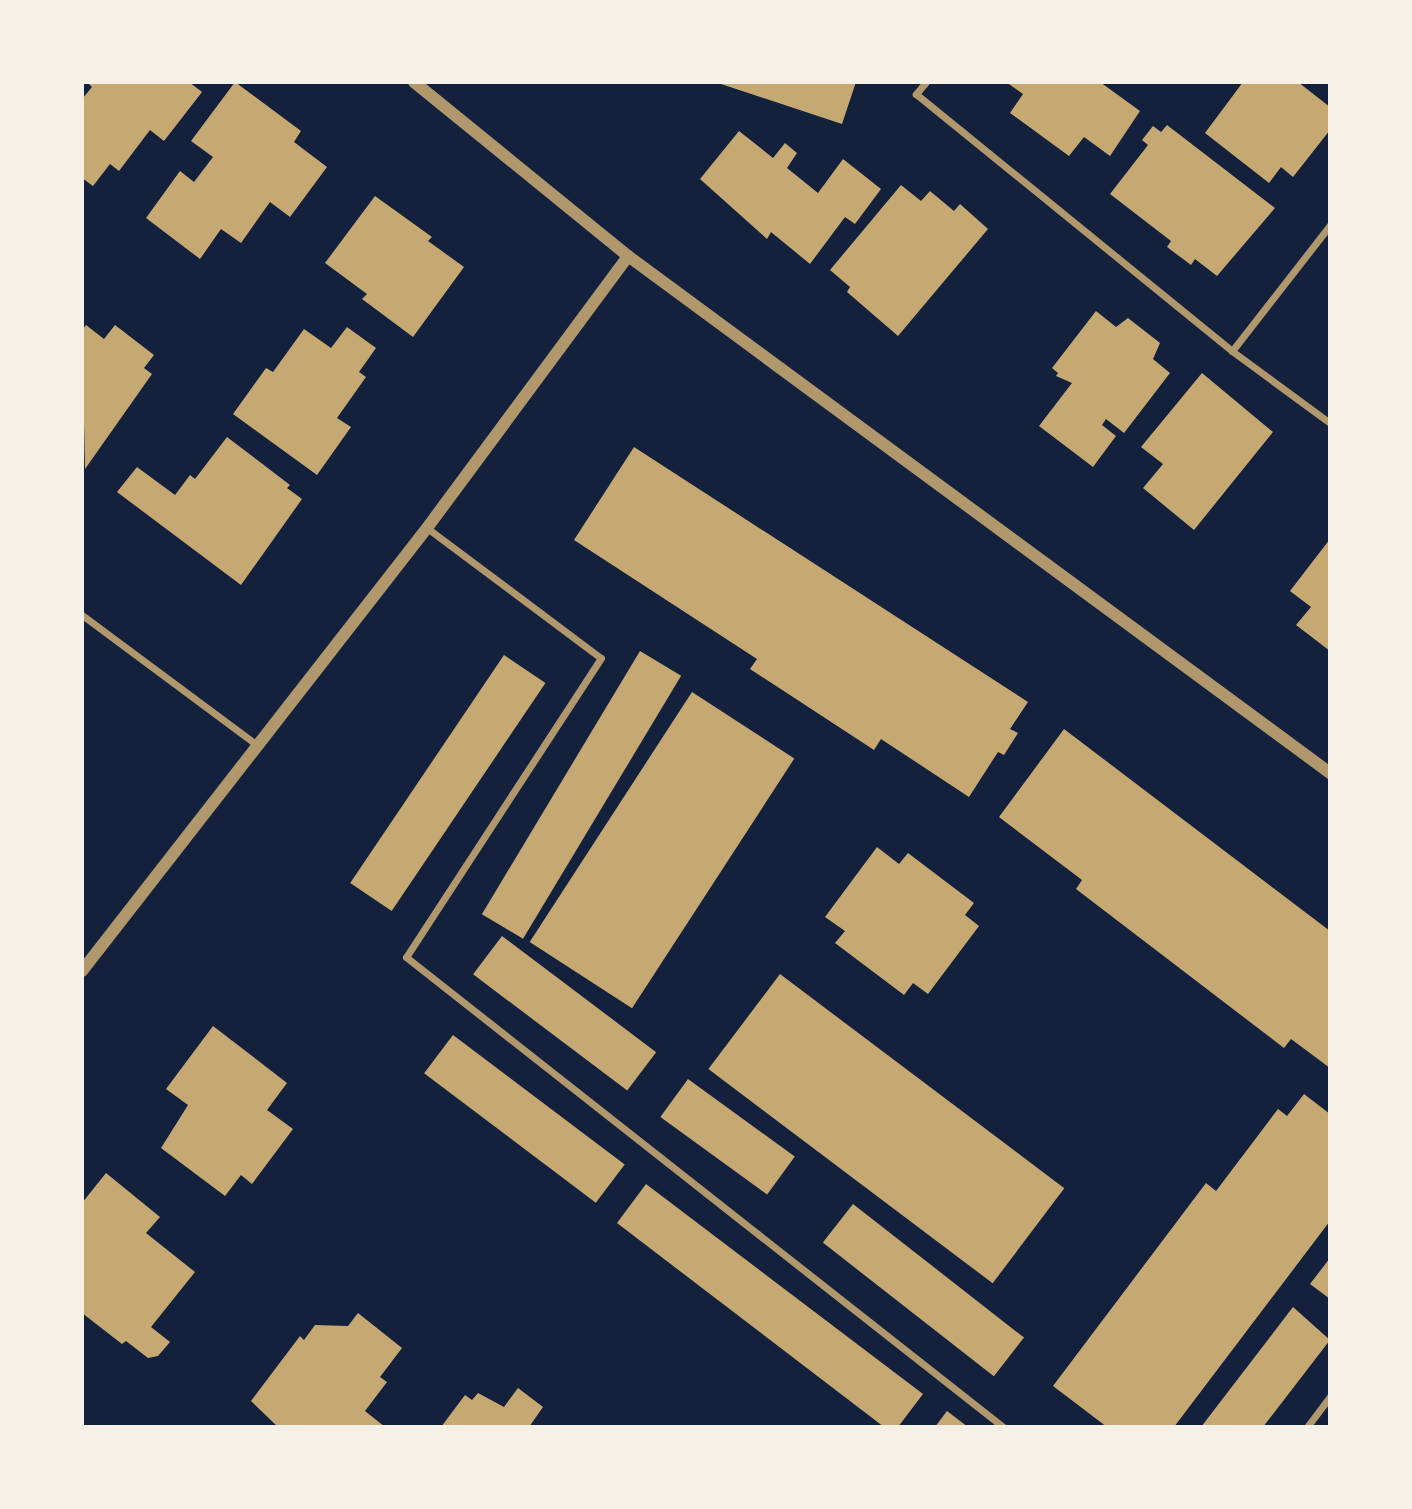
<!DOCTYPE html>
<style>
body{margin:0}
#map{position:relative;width:1412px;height:1509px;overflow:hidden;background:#14213d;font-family:"DejaVu Sans",sans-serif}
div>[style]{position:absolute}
.building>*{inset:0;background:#c6a872;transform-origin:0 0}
.minor>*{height:7px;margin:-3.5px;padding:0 3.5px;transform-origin:3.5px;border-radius:3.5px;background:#b1986c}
.tertiary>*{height:12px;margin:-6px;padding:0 6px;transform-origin:6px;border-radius:6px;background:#b1986c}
span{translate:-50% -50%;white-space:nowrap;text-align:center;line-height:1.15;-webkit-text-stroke:7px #f6f1e7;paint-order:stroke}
.frame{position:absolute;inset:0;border:84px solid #f6f1e7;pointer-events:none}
</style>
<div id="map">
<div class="building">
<div style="clip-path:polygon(87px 82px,189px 82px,202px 92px,164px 141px,150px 130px,119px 171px,110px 164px,93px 186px,82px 178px,82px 99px,92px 87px)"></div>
<div style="clip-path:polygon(235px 82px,301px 131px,294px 142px,327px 167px,290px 217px,270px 202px,241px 243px,221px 229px,200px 259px,146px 218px,180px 171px,194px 182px,213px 157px,191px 141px)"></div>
<div style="clip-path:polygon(715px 82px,856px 82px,842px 124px)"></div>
<div style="clip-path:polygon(1006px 82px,1100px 82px,1140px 111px,1110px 156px,1084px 137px,1069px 156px,1010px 113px,1023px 94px)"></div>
<div style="clip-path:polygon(1243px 82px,1298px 82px,1330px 107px,1330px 130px,1293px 177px,1281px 167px,1269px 183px,1205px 133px)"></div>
<div style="clip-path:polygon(1167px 125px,1275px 208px,1217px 276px,1195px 259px,1191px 265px,1167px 247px,1171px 241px,1110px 194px,1148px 145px,1142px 140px,1153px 126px,1161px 132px)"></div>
<div style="clip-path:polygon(739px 131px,773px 158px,785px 143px,797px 153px,787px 168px,818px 193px,843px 159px,881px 189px,855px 224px,845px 217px,810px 264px,771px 232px,767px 239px,700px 179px)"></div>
<div style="clip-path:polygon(901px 185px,921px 201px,930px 191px,954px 211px,960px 204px,988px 229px,898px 336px,847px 292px,850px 287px,830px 270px)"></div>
<div style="clip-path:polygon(375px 196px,432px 237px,428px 241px,464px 267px,413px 337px,362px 299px,367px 294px,325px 263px)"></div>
<div style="clip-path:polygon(1096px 311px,1116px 327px,1128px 318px,1160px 343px,1153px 359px,1170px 373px,1124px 433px,1106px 419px,1102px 425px,1116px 436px,1093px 467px,1039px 426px,1072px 383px,1056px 376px,1058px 373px,1052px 368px)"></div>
<div style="clip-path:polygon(86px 325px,104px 339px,115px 325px,154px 355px,144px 368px,152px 374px,85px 469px,82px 330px)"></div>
<div style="clip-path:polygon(347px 327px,376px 348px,359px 372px,366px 377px,337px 418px,351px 427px,317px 475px,233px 414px,266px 368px,273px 372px,304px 329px,331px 348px)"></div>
<div style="clip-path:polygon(1202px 373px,1273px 432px,1194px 530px,1143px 488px,1163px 464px,1141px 447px)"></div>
<div style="clip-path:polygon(227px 437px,290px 485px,287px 488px,302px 499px,241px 585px,117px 492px,137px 467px,175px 495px,190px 475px,195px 479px)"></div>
<div style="clip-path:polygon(634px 447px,1028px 702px,1010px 729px,1018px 733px,1004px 755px,998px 752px,969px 797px,881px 739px,874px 750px,750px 669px,757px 659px,574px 540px)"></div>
<div style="clip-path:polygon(1330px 539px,1330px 651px,1296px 625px,1311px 607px,1290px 591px)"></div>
<div style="left:640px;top:651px;width:48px;height:307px;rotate:31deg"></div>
<div style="left:504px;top:655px;width:50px;height:275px;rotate:34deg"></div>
<div style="left:692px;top:692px;width:122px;height:298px;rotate:33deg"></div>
<div style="clip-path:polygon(1064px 729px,1330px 931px,1330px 1068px,1291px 1039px,1284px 1048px,1076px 889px,1082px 880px,999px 817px)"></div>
<div style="clip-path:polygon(877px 847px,899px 864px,908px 853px,974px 903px,965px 915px,979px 926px,928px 994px,913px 983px,904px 995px,835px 943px,845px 931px,825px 917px)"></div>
<div style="left:502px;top:936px;width:193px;height:48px;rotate:37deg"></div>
<div style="left:780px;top:974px;width:356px;height:119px;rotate:37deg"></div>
<div style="clip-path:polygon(213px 1026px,287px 1083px,267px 1110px,293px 1129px,252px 1184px,241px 1175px,225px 1196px,161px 1148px,188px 1105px,166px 1089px)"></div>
<div style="left:453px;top:1035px;width:215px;height:48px;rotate:37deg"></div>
<div style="left:688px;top:1079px;width:132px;height:47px;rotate:36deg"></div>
<div style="clip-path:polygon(1304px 1094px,1330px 1114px,1330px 1221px,1174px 1427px,1107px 1427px,1053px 1386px,1206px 1183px,1216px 1191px,1278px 1109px,1287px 1116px)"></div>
<div style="clip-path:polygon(106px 1173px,160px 1217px,146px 1233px,195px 1272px,151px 1327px,170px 1342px,158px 1356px,148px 1358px,126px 1341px,122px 1344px,82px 1313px,82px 1203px)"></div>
<div style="clip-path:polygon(646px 1184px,923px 1394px,898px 1427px,884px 1427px,617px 1223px)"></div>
<div style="left:853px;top:1204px;width:217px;height:49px;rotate:38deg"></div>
<div style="clip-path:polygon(1330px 1258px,1330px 1299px,1310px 1284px)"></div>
<div style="clip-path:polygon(1293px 1307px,1330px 1340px,1263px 1427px,1201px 1427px)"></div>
<div style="clip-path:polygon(358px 1313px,402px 1348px,380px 1377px,387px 1382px,365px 1411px,385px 1427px,278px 1427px,251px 1401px,300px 1336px,304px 1340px,315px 1325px,348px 1326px)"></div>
<div style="clip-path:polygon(518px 1388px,543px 1407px,529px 1427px,441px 1427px,465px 1395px,472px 1400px,478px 1393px,504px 1407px)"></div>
<div style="clip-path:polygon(947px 1411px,968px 1427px,935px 1427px)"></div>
</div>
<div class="minor">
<div style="left:926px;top:82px;width:16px;rotate:130deg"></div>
<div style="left:916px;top:94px;width:407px;rotate:39.1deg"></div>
<div style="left:1232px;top:351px;width:122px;rotate:36.3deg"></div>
<div style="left:1232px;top:351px;width:160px;rotate:-52.1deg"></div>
<div style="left:427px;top:528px;width:217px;rotate:36.8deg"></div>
<div style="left:601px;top:658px;width:357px;rotate:123.1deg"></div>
<div style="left:406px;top:957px;width:760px;rotate:38.21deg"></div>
<div style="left:82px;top:615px;width:218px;rotate:36.6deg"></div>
<div style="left:1307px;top:1427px;width:39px;rotate:-53deg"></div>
</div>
<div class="tertiary">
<div style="left:414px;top:82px;width:276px;rotate:39.1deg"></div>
<div style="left:628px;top:256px;width:872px;rotate:36.37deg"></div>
<div style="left:82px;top:971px;width:561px;rotate:-52.09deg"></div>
<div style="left:427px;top:528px;width:338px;rotate:-53.5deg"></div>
</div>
<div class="frame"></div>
</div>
